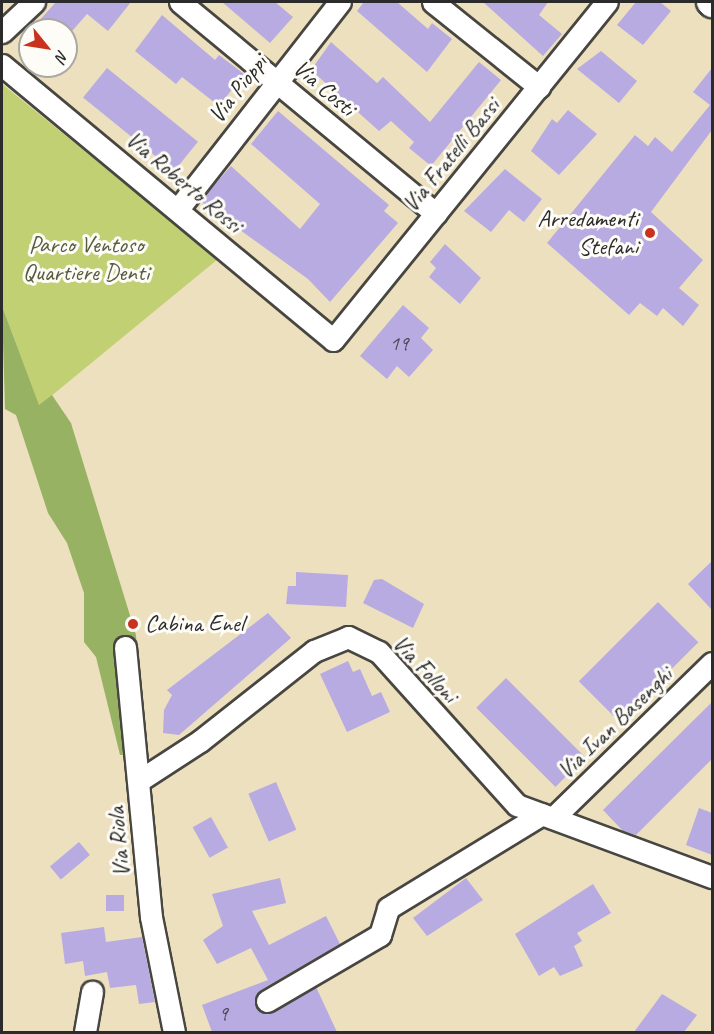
<!DOCTYPE html>
<style>
body{margin:0}
#map{position:relative;width:714px;height:1034px;overflow:hidden;background:#ede0bf;font-family:Caveat,sans-serif}
div>[style]{position:absolute}
.green>*{inset:0;background:#c0d072}
.forest>*{inset:0;background:#98b264}
.building>*{inset:0;background:#b7abe2;transform-origin:0 0}
.roads{filter:drop-shadow(2px 0 #484641) drop-shadow(-2px 0 #484641) drop-shadow(0 2px #484641) drop-shadow(0 -2px #484641)}
.minor>*{height:21px;margin:-10.5px;padding:0 10.5px;transform-origin:10.5px;border-radius:10.5px;background:#fff}
.tertiary>*{height:26px;margin:-13px;padding:0 13px;transform-origin:13px;border-radius:13px;background:#fff}
.dots>*{width:16px;height:16px;translate:-50% -50%;box-sizing:border-box;border:3px solid #fdfcf7;border-radius:50%}
span{translate:-50% -50%;white-space:nowrap;text-align:center;line-height:1.15;-webkit-text-stroke:6px #fdfcf7;paint-order:stroke}
.number-label{font-size:21px;color:#4e4b59}
.number-label span{-webkit-text-stroke-width:0}
.street-label{font-size:24px;color:#2b2b2b}
.poi-label{font-size:24px;color:#2b2b2b}
.right{translate:-100% -50%;text-align:right}
.left{translate:0 -50%;text-align:left}
.park-label{font-size:24px;color:#585d40}
.frame{position:absolute;inset:0;border:3px solid #2b2b2b;pointer-events:none}
.north{position:absolute;left:18px;top:18px;width:60px;height:60px;box-sizing:border-box;background:#fdfcf7;border:2px solid #a9a8a5;border-radius:50%;rotate:120deg;font-size:16px;font-weight:700;line-height:24px;text-align:center;color:#2b2b2b}
.north::after{content:'';display:block;margin:auto;width:21px;height:27px;background:#c8321e;clip-path:polygon(50% 0,100% 100%,50% 72%,0 100%)}
</style>
<div id="map">
<div class="green">
<div style="clip-path:polygon(2px 84px,218px 259px,39px 406px,2px 306px)"></div>
</div>
<div class="forest">
<div style="clip-path:polygon(2px 306px,39px 405px,52px 395px,71px 423px,136px 635px,143px 755px,120px 755px,96px 657px,84px 642px,84px 593px,67px 543px,48px 513px,16px 415px,5px 409px)"></div>
</div>
<div class="building">
<div style="clip-path:polygon(56px 2px,131px 2px,108px 31px,87px 14px,73px 30px,31px 30px)"></div>
<div style="clip-path:polygon(222px 2px,275px 2px,293px 17px,270px 43px)"></div>
<div style="clip-path:polygon(364px 2px,397px 2px,428px 29px,432px 23px,452px 39px,427px 72px,357px 11px)"></div>
<div style="clip-path:polygon(483px 2px,548px 2px,539px 15px,562px 34px,543px 56px)"></div>
<div style="clip-path:polygon(636px 2px,660px 2px,671px 11px,643px 45px,617px 25px)"></div>
<div style="clip-path:polygon(162px 15px,215px 60px,219px 55px,244px 74px,219px 106px,182px 77px,176px 84px,135px 51px)"></div>
<div style="clip-path:polygon(331px 42px,377px 83px,383px 77px,430px 122px,479px 62px,501px 80px,431px 166px,409px 148px,414px 142px,391px 121px,379px 131px,311px 70px)"></div>
<div style="clip-path:polygon(601px 51px,637px 81px,619px 103px,577px 69px)"></div>
<div style="left:107px;top:68px;width:117px;height:38px;rotate:39deg"></div>
<div style="clip-path:polygon(712px 68px,712px 130px,651px 212px,703px 260px,679px 288px,699px 305px,683px 326px,663px 308px,657px 316px,640px 303px,629px 315px,547px 243px,635px 135px,648px 146px,655px 137px,672px 152px,710px 105px,693px 92px)"></div>
<div style="clip-path:polygon(568px 110px,597px 134px,559px 175px,531px 151px,552px 119px,557px 123px)"></div>
<div style="clip-path:polygon(278px 111px,389px 205px,384px 211px,398px 223px,330px 302px,308px 279px,200px 201px,231px 166px,300px 229px,320px 204px,251px 144px)"></div>
<div style="clip-path:polygon(505px 169px,542px 199px,524px 222px,509px 210px,491px 232px,464px 211px)"></div>
<div style="clip-path:polygon(445px 244px,481px 278px,460px 304px,429px 277px,436px 268px,430px 262px)"></div>
<div style="clip-path:polygon(403px 305px,429px 328px,421px 338px,433px 350px,409px 377px,397px 366px,387px 379px,360px 356px)"></div>
<div style="clip-path:polygon(712px 561px,712px 610px,688px 584px)"></div>
<div style="clip-path:polygon(296px 572px,348px 575px,346px 607px,286px 604px,288px 586px,296px 586px)"></div>
<div style="clip-path:polygon(382px 579px,424px 604px,413px 628px,363px 603px,374px 580px)"></div>
<div style="left:658px;top:602px;width:57px;height:112px;rotate:45deg"></div>
<div style="clip-path:polygon(268px 613px,291px 638px,179px 735px,163px 733px,164px 710px,172px 695px,167px 690px)"></div>
<div style="clip-path:polygon(348px 661px,353px 672px,360px 669px,372px 696px,381px 692px,390px 712px,347px 732px,320px 674px)"></div>
<div style="left:506px;top:678px;width:112px;height:42px;rotate:45deg"></div>
<div style="clip-path:polygon(712px 702px,712px 759px,636px 835px,623px 831px,603px 810px)"></div>
<div style="left:276px;top:782px;width:52px;height:30px;rotate:67deg"></div>
<div style="clip-path:polygon(699px 808px,712px 813px,712px 855px,686px 845px)"></div>
<div style="left:211px;top:817px;width:35px;height:21px;rotate:61deg"></div>
<div style="left:79px;top:842px;width:17px;height:38px;rotate:50deg"></div>
<div style="clip-path:polygon(280px 878px,286px 903px,252px 911px,269px 945px,326px 916px,340px 944px,261px 990px,256px 1007px,273px 1012px,316px 987px,337px 1032px,212px 1032px,202px 1005px,268px 980px,251px 948px,217px 964px,203px 940px,223px 926px,212px 894px)"></div>
<div style="clip-path:polygon(466px 878px,483px 900px,427px 936px,413px 918px)"></div>
<div style="clip-path:polygon(593px 884px,611px 913px,577px 933px,582px 941px,574px 946px,583px 966px,560px 976px,554px 967px,539px 976px,515px 934px)"></div>
<div style="left:106px;top:895px;width:18px;height:16px"></div>
<div style="clip-path:polygon(104px 927px,106px 942px,142px 937px,155px 1002px,139px 1004px,136px 985px,110px 988px,107px 972px,85px 976px,83px 961px,65px 964px,61px 933px)"></div>
<div style="clip-path:polygon(662px 994px,697px 1015px,684px 1032px,634px 1032px)"></div>
</div>
<div class="roads">
<div class="minor">
<div style="left:180px;top:2px;width:332px;rotate:39.6deg"></div>
<div style="left:433px;top:2px;width:136px;rotate:38.7deg"></div>
<div style="left:2px;top:32px;width:44px;rotate:-43.2deg"></div>
<div style="left:2px;top:65px;width:430px;rotate:39.7deg"></div>
<div style="left:333px;top:340px;width:435px;rotate:-51deg"></div>
<div style="left:178px;top:209px;width:263px;rotate:-52deg"></div>
<div style="left:125px;top:647px;width:271px;rotate:84.5deg"></div>
<div style="left:151px;top:917px;width:117px;rotate:78.7deg"></div>
<div style="left:140px;top:780px;width:72px;rotate:-33deg"></div>
<div style="left:200px;top:741px;width:145px;rotate:-38.3deg"></div>
<div style="left:314px;top:651px;width:37px;rotate:-22deg"></div>
<div style="left:348px;top:637px;width:34px;rotate:26deg"></div>
<div style="left:379px;top:652px;width:206px;rotate:48deg"></div>
<div style="left:517px;top:805px;width:208px;rotate:20.3deg"></div>
<div style="left:553px;top:818px;width:222px;rotate:-44.3deg"></div>
<div style="left:267px;top:1001px;width:131px;rotate:-30.3deg"></div>
<div style="left:380px;top:935px;width:28px;rotate:-73deg"></div>
<div style="left:388px;top:908px;width:180px;rotate:-31.4deg"></div>
<div style="left:85px;top:1032px;width:41px;rotate:-80.1deg"></div>
</div>
<div class="tertiary">
<div style="left:710px;top:2px;width:3px;rotate:45deg"></div>
</div>
</div>
<div class="dots">
<div style="left:650px;top:233px;background:#c8321e"></div>
<div style="left:133px;top:624px;background:#c8321e"></div>
</div>
<div class="number-label">
<span style="left:399px;top:343px">19</span>
<span style="left:223px;top:1013px">9</span>
</div>
<div class="street-label">
<span style="left:324px;top:88px;rotate:40deg">Via Costi</span>
<span style="left:238px;top:89px;rotate:-52deg">Via Pioppi</span>
<span style="left:451px;top:155px;rotate:-51deg">Via Fratelli Bassi</span>
<span style="left:184px;top:182px;rotate:40deg">Via Roberto Rossi</span>
<span style="left:425px;top:669px;rotate:47deg">Via Folloni</span>
<span style="left:615px;top:723px;rotate:-44deg">Via Ivan Basenghi</span>
<span style="left:119px;top:842px;rotate:-95deg">Via Riola</span>
</div>
<div class="poi-label">
<span class="right" style="left:638px;top:233px">Arredamenti<br>Stefani</span>
<span class="left" style="left:145px;top:624px">Cabina Enel</span>
</div>
<div class="park-label">
<span style="left:86px;top:259px">Parco Ventoso<br>Quartiere Denti</span>
</div>
<div class="frame"></div>
<div class="north">N</div>
</div>
